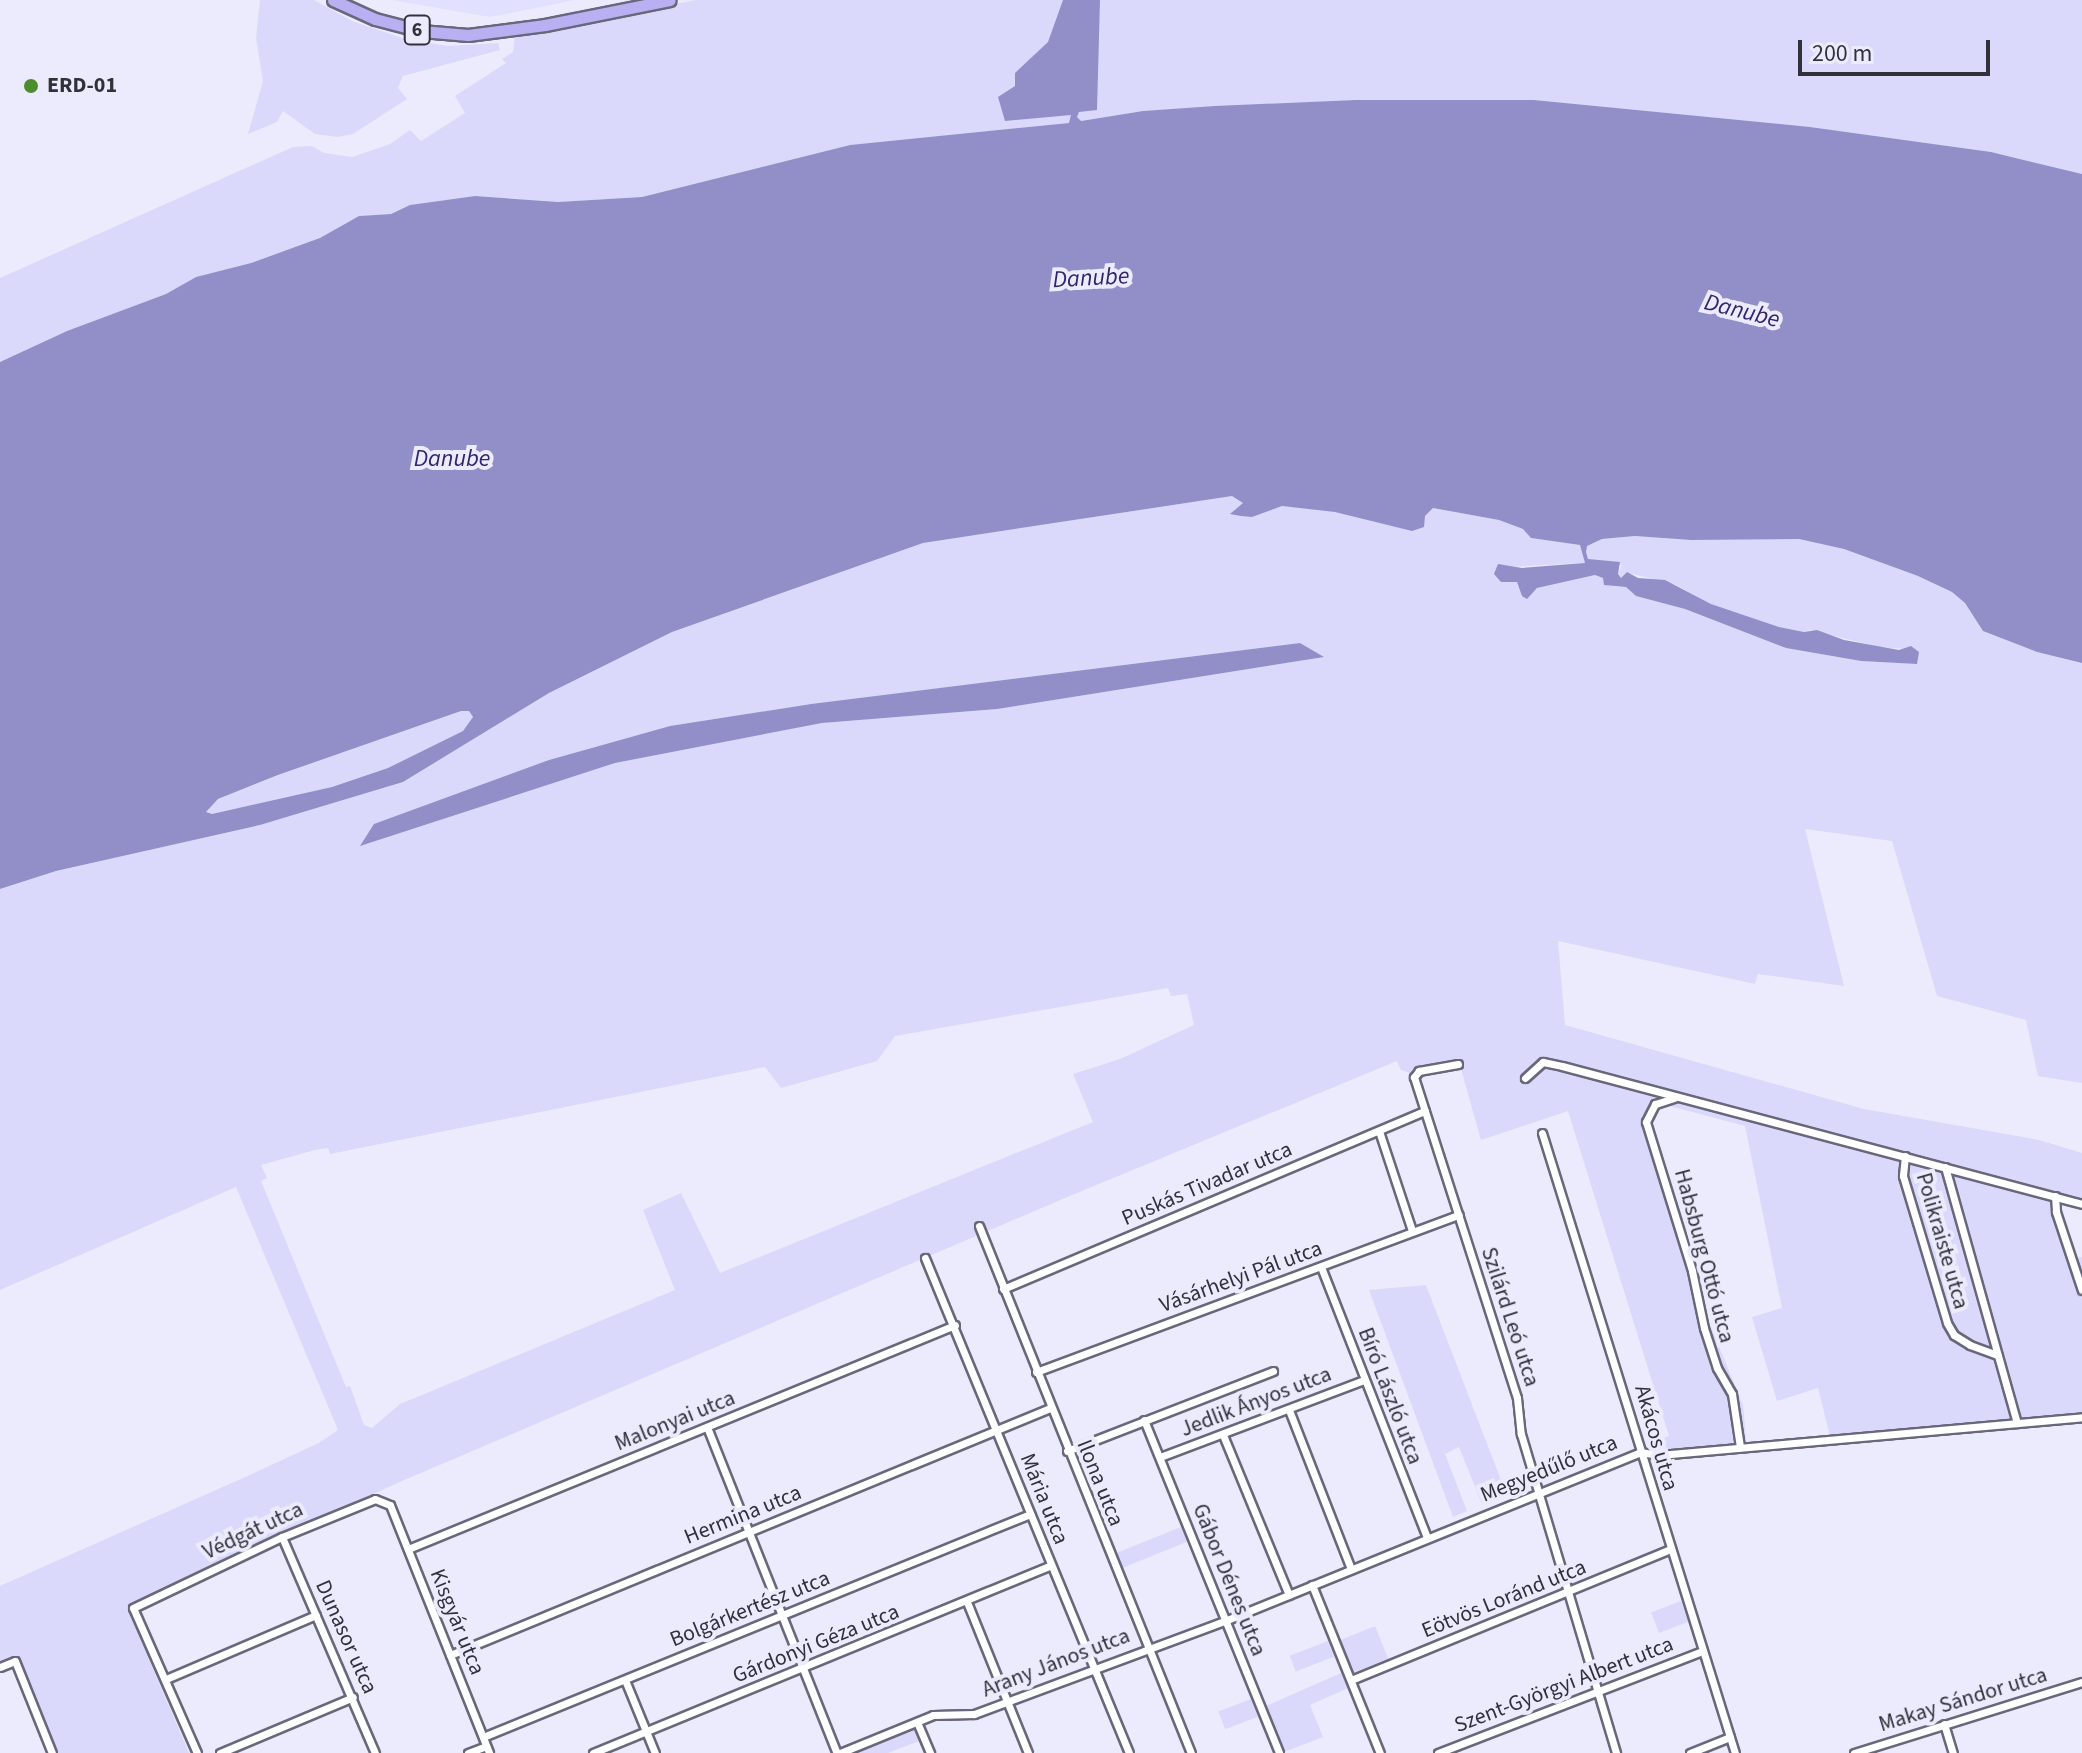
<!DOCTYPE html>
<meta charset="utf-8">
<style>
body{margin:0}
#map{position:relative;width:2082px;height:1753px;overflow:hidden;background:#ebebfd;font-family:"Source Sans 3",sans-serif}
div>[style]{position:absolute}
.built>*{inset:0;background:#e1e0fe}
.green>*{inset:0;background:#dad9fb;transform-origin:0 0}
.water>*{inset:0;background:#928ec8}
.roads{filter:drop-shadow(2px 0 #68687b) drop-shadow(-2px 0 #68687b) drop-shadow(0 2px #68687b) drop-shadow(0 -2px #68687b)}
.minor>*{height:7px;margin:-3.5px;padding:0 3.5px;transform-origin:3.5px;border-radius:3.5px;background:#fff}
.primary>*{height:11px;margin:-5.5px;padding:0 5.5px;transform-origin:5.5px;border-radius:5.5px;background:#b9b0f4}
.dots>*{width:22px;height:22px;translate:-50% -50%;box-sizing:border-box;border:4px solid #ebebfd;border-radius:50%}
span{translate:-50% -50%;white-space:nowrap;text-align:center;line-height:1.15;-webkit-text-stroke:8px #ebebfd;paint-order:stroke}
.shield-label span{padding:2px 6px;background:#ebebfd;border:2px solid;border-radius:6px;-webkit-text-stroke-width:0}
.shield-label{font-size:20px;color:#31313a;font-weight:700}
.poi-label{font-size:22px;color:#31313a;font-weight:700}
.left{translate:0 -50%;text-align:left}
.street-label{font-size:22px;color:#31313a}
.water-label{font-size:24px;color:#32256a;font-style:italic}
.scale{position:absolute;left:1798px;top:40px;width:192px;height:36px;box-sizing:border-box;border:4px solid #31313a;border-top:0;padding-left:10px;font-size:24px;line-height:28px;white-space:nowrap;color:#31313a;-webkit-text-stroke:6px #ebebfd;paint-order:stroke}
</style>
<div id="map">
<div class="built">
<div style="clip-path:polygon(392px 0,575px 0,490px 17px)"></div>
</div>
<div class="green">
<div style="clip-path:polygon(260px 0,314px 0,352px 21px,405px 39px,448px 46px,498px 43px,500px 50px,403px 76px,398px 88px,407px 99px,353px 134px,337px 137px,315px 134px,283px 111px,277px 122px,248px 134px,263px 81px,256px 38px)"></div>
<div style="clip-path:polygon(696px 0,2082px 0,2082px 174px,1991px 152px,1810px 127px,1534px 100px,1355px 100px,1143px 111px,1069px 123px,850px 145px,642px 197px,558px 202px,475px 196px,410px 205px,391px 214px,359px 216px,321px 238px,251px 263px,196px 277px,166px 294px,67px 331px,0 362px,0 278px,293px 147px,312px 146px,324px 153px,352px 157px,390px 144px,410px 130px,421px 141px,465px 113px,455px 96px,506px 63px,502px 59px,513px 52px,515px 35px)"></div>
<div style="clip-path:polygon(evenodd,1232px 496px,1244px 502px,1239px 510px,1252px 517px,1281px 506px,1425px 516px,1433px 508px,1499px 520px,1523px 529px,1531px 538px,1580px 545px,1585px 563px,1510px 567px,1501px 582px,1517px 582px,1522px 596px,1527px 598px,1537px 588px,1595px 575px,1603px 578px,1611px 586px,1626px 587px,1636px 596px,1685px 609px,1786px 648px,1861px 661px,1917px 664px,1905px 649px,1879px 647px,1810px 630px,1804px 632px,1779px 627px,1711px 604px,1674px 584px,1628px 573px,1621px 578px,1618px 574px,1622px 565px,1588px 559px,1586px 552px,1587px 546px,1602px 539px,1635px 536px,1691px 540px,1799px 539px,1844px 549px,1918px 576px,1952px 592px,1965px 603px,1983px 631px,2037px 652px,2082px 663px,2082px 1083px,2038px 1076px,2026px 1020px,1937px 996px,1892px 841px,1805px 829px,1844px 986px,1758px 974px,1755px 984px,1558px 941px,1565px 1025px,1864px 1109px,2039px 1140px,2082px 1153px,2082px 1208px,2059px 1201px,2076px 1258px,2082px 1257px,2082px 1420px,1832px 1444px,1818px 1388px,1777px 1401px,1752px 1317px,1782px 1308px,1745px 1126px,1662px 1104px,1654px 1113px,1652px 1131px,1700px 1300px,1743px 1405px,1747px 1450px,1669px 1459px,1653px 1464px,1647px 1444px,1669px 1436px,1568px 1111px,1481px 1140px,1459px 1062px,1413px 1074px,1401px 1070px,1397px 1061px,1065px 1198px,395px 1484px,133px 1608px,130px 1615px,189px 1753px,58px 1753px,21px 1662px,0 1670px,0 1586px,252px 1474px,319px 1443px,338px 1430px,236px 1187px,0 1290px,0 889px,56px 871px,260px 825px,403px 782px,549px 693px,672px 632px,923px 543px,1232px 496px,1300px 643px,1323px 657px,997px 709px,822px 723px,615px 763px,361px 845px,549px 760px,670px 726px,811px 704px,1300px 643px,1232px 496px,1168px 988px,1171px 996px,1187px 994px,1194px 1025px,1120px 1059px,1073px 1074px,1093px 1122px,720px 1273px,681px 1193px,643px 1210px,675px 1290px,400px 1404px,372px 1428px,364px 1425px,350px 1386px,346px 1387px,261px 1181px,267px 1178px,261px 1165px,315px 1150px,328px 1148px,330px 1154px,765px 1067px,781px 1088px,877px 1061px,895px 1036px,1168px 988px)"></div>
<div style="clip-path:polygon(461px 711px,469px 711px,473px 717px,463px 731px,388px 768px,332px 787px,212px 814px,206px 812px,218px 799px,279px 775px)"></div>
<div style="clip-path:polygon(1426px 1285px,1506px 1493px,1482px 1504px,1459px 1447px,1445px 1454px,1467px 1511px,1453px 1517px,1369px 1290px)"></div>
<div style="left:1181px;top:1527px;width:16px;height:73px;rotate:68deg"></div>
<div style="left:1681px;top:1601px;width:22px;height:32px;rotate:69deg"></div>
<div style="left:1375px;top:1626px;width:35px;height:40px;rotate:68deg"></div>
<div style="left:1328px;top:1641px;width:17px;height:41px;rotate:69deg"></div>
<div style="clip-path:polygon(1341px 1673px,1348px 1688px,1310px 1705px,1323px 1737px,1284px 1752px,1266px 1706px)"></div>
<div style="left:1251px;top:1699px;width:19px;height:35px;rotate:69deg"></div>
<div style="clip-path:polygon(913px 1727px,922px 1740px,888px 1753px,845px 1753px)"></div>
</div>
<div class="water">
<div style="clip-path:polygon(evenodd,1063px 0,1100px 0,1097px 110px,1079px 112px,1077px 117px,1081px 121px,1143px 111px,1215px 106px,1355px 100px,1534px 100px,1810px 127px,1991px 152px,2082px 174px,2082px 663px,2037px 652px,1983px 631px,1965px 603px,1952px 592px,1918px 576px,1844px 549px,1799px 539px,1691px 540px,1635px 536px,1602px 539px,1587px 546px,1586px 552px,1588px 559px,1620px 562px,1618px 574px,1621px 578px,1627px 572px,1638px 578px,1665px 580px,1711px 604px,1779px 627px,1804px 632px,1817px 630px,1844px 640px,1899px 650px,1911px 646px,1919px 652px,1917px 664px,1861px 661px,1786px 648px,1685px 609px,1636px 596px,1626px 587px,1604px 585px,1603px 578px,1595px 575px,1537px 588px,1527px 599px,1522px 596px,1517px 582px,1501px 582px,1494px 574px,1498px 564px,1522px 568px,1585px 563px,1580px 545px,1531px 538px,1523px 529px,1499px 520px,1433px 508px,1425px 516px,1424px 527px,1412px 531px,1335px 512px,1282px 506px,1252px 517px,1241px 516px,1230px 514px,1243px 503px,1232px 496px,923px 543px,672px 632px,549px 693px,403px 782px,260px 825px,56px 871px,0 889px,0 362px,67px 331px,166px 294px,196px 277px,251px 263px,320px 238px,359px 216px,391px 214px,410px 205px,475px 196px,558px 202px,642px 197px,850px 145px,1069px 123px,1071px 115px,1005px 121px,998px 97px,1015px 86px,1015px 73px,1048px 42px,1063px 0,461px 711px,469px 711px,473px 717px,463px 731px,388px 768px,332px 787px,212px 814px,206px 812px,218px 799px,278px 775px,461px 711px)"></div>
<div style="clip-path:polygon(1300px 643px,1324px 657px,997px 709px,822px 723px,615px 763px,360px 846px,374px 824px,549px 760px,670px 726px,811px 704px)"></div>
</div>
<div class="roads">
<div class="minor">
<div style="left:1458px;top:1064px;width:40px;rotate:170deg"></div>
<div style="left:1419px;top:1071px;width:8px;rotate:130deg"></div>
<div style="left:1414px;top:1077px;width:337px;rotate:72.2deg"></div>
<div style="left:1517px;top:1398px;width:36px;rotate:84deg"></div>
<div style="left:1521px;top:1434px;width:333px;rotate:73.4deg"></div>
<div style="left:1525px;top:1078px;width:24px;rotate:-42deg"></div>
<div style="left:1543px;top:1062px;width:19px;rotate:12deg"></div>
<div style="left:1562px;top:1066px;width:538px;rotate:14.86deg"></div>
<div style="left:1674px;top:1098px;width:20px;rotate:162deg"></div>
<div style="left:1655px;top:1104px;width:20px;rotate:117deg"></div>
<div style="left:1646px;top:1122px;width:156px;rotate:72.8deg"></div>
<div style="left:1692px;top:1271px;width:58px;rotate:78.1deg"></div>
<div style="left:1704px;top:1328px;width:42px;rotate:72deg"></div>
<div style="left:1717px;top:1368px;width:30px;rotate:60deg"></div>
<div style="left:1732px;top:1394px;width:54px;rotate:81.4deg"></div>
<div style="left:1379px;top:1131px;width:105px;rotate:71.7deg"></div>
<div style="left:1542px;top:1133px;width:649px;rotate:72.71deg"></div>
<div style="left:1905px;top:1156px;width:20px;rotate:96deg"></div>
<div style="left:1903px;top:1176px;width:153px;rotate:73.3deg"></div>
<div style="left:1947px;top:1323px;width:14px;rotate:60deg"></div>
<div style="left:1954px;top:1335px;width:19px;rotate:32deg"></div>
<div style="left:1970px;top:1345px;width:29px;rotate:20deg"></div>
<div style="left:1945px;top:1167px;width:266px;rotate:74.3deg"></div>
<div style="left:2055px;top:1196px;width:16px;rotate:86deg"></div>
<div style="left:2056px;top:1212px;width:82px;rotate:71.6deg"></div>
<div style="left:979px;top:1226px;width:568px;rotate:68.09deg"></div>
<div style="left:925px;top:1258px;width:535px;rotate:67.6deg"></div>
<div style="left:1321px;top:1267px;width:290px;rotate:68.6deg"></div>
<div style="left:1003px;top:1289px;width:458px;rotate:-22.9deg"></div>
<div style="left:1036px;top:1372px;width:451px;rotate:-20.4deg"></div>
<div style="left:1289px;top:1410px;width:171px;rotate:68.7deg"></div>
<div style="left:1144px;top:1420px;width:359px;rotate:67.9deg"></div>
<div style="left:707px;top:1427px;width:351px;rotate:68.3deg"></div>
<div style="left:1223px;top:1435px;width:173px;rotate:67.6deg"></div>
<div style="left:1067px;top:1451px;width:221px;rotate:-21.2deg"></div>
<div style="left:1160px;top:1457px;width:218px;rotate:-20.7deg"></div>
<div style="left:282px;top:1537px;width:235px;rotate:66.7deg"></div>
<div style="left:408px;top:1549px;width:591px;rotate:-22.27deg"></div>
<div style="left:1312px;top:1585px;width:181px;rotate:68deg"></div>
<div style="left:967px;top:1602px;width:163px;rotate:68deg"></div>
<div style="left:450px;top:1655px;width:649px;rotate:-22.38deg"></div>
<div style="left:0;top:1667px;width:16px;rotate:-22deg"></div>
<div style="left:15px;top:1661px;width:99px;rotate:68.1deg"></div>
<div style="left:166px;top:1679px;width:163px;rotate:-23.1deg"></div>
<div style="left:625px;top:1680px;width:79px;rotate:67.7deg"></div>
<div style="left:1351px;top:1680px;width:346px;rotate:-22.3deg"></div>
<div style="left:917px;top:1722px;width:34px;rotate:67deg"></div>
<div style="left:1944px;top:1724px;width:30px;rotate:73deg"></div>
<div style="left:483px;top:1737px;width:591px;rotate:-22.18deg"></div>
<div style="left:197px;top:1753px;width:158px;rotate:-113.8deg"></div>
<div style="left:133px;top:1608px;width:165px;rotate:-25.5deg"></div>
<div style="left:282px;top:1537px;width:100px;rotate:-22.2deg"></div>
<div style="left:375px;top:1499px;width:16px;rotate:22deg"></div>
<div style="left:390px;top:1505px;width:267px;rotate:68.2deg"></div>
<div style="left:220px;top:1753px;width:144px;rotate:-22.8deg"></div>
<div style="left:468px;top:1753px;width:19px;rotate:-21deg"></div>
<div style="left:593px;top:1753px;width:495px;rotate:-22.3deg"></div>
<div style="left:840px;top:1753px;width:100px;rotate:-22.2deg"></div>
<div style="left:933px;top:1715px;width:41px;rotate:-1.4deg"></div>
<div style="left:974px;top:1714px;width:270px;rotate:-20.4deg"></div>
<div style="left:1227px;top:1620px;width:446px;rotate:-22.1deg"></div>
<div style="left:1640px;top:1452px;width:20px;rotate:9deg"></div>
<div style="left:1660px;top:1455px;width:424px;rotate:-5.1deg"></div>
<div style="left:1438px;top:1753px;width:284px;rotate:-21.1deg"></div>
<div style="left:1690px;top:1753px;width:43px;rotate:-21.8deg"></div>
<div style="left:1854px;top:1753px;width:239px;rotate:-17.3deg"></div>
</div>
<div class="primary">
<div style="left:333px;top:0;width:46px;rotate:24.3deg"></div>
<div style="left:375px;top:19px;width:48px;rotate:14.6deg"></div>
<div style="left:421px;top:31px;width:47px;rotate:4.9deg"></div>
<div style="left:468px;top:35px;width:78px;rotate:-7.4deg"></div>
<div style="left:545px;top:25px;width:127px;rotate:-11.3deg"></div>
</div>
</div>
<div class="dots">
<div style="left:31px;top:86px;background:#4d8d2f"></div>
</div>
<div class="shield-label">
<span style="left:417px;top:30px">6</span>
</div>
<div class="poi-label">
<span class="left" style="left:47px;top:86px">ERD-01</span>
</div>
<div class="street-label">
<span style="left:1207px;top:1184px;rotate:-23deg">Puskás Tivadar utca</span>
<span style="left:1942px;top:1241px;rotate:74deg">Polikraiste utca</span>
<span style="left:1704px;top:1256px;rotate:75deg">Habsburg Ottó utca</span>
<span style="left:1241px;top:1277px;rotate:-20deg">Vásárhelyi Pál utca</span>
<span style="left:1510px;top:1317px;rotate:72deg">Szilárd Leó utca</span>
<span style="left:1390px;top:1396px;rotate:69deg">Bíró László utca</span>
<span style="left:1256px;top:1402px;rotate:-21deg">Jedlik Ányos utca</span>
<span style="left:675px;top:1421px;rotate:-22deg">Malonyai utca</span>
<span style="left:1656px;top:1438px;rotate:74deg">Akácos utca</span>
<span style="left:1549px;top:1469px;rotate:-22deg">Megyedűlő utca</span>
<span style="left:1100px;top:1483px;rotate:68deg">Ilona utca</span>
<span style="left:1044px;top:1499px;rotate:68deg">Mária utca</span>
<span style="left:743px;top:1515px;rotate:-22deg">Hermina utca</span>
<span style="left:253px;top:1531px;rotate:-25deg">Védgát utca</span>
<span style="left:1229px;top:1580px;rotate:68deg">Gábor Dénes utca</span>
<span style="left:1504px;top:1599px;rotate:-22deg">Eötvös Loránd utca</span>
<span style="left:750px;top:1609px;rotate:-22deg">Bolgárkertész utca</span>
<span style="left:457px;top:1622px;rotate:68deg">Kisgyár utca</span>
<span style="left:346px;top:1637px;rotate:66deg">Dunasor utca</span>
<span style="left:816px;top:1644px;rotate:-22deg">Gárdonyi Géza utca</span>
<span style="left:1056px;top:1663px;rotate:-21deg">Arany János utca</span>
<span style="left:1564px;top:1685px;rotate:-21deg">Szent-Györgyi Albert utca</span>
<span style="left:1963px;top:1700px;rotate:-17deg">Makay Sándor utca</span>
</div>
<div class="water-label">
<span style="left:1091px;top:278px;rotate:-3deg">Danube</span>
<span style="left:1742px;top:311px;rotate:14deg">Danube</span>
<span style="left:452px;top:459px">Danube</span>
</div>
<div class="scale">200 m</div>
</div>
